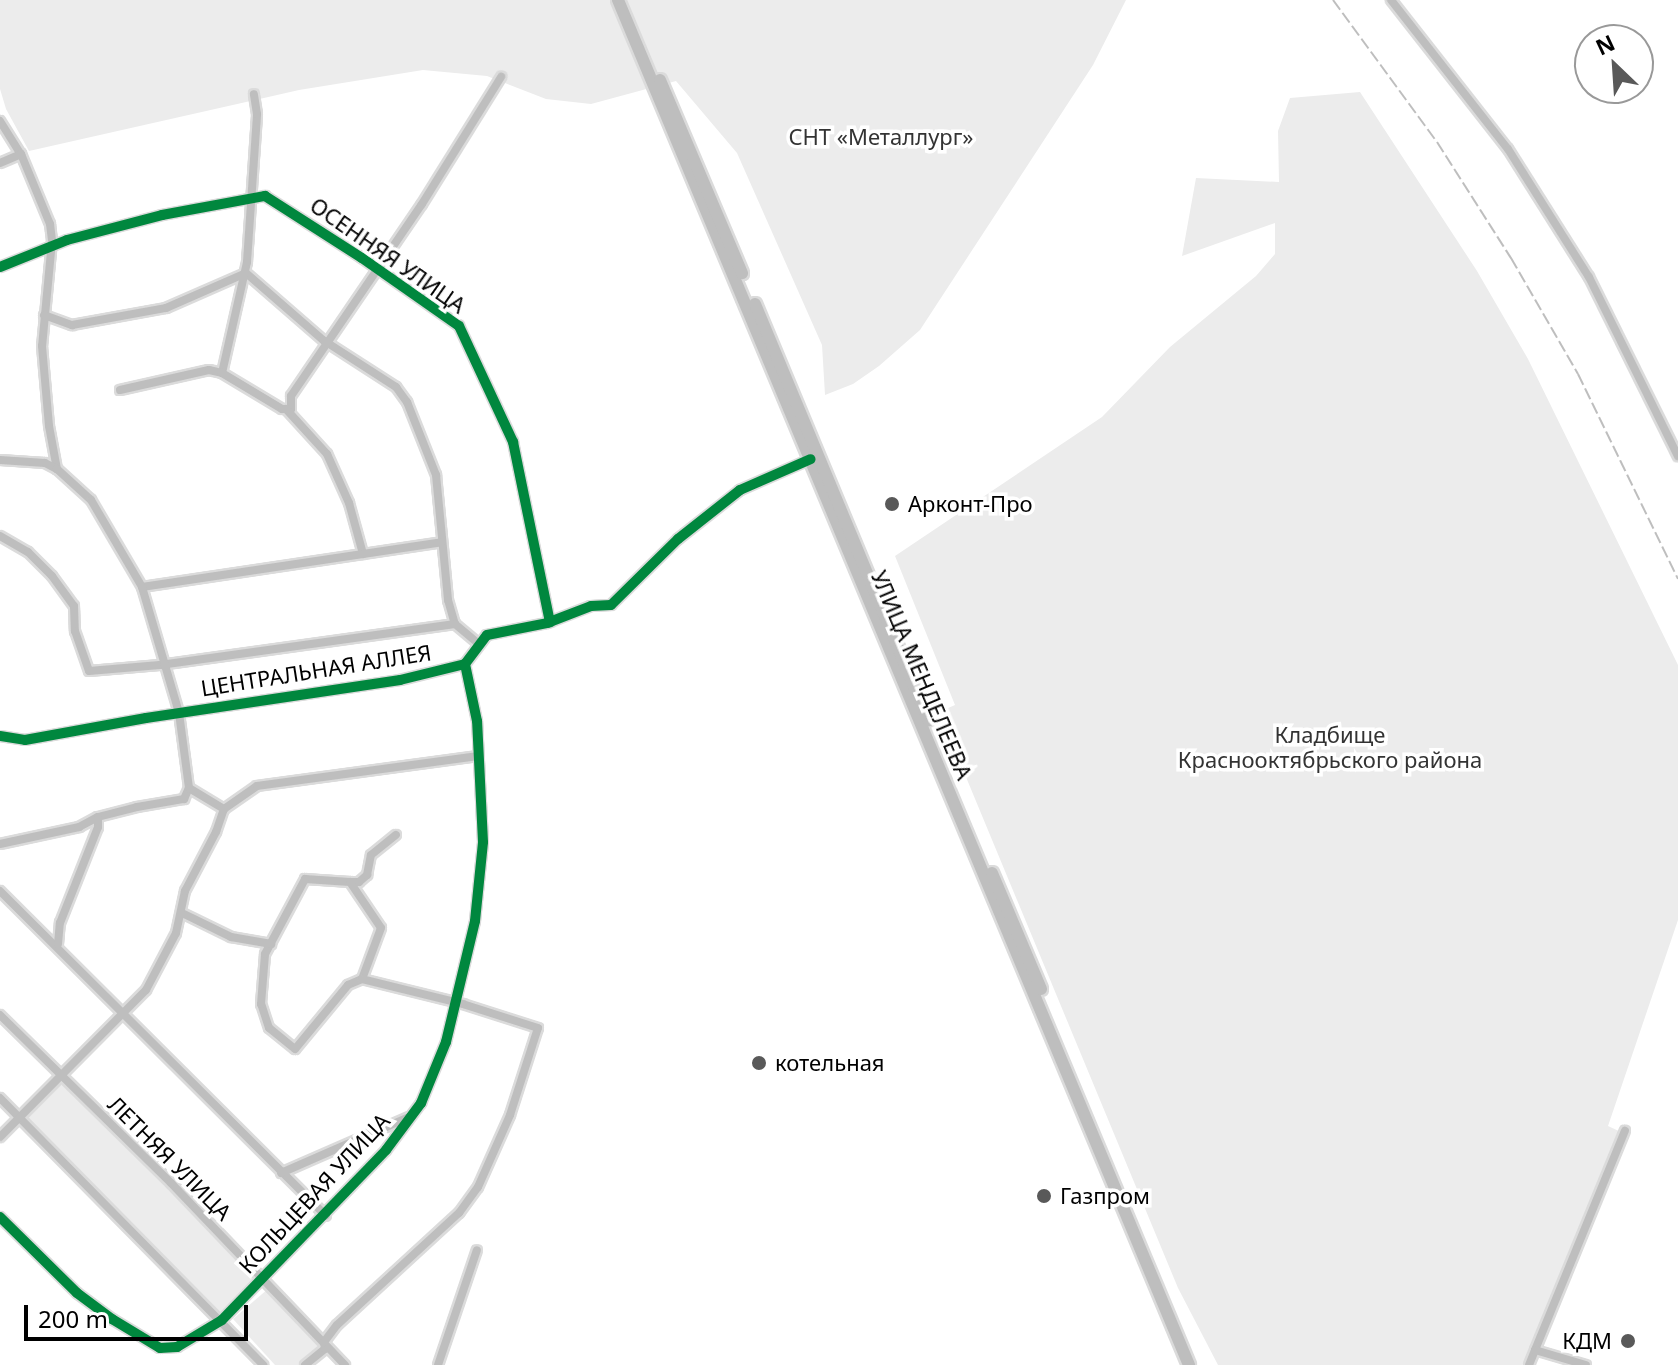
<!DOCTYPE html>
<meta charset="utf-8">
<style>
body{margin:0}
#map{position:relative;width:1678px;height:1365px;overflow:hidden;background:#fff;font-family:"Noto Sans",sans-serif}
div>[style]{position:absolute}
.green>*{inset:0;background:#ececec;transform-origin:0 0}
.roads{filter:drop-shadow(2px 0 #dbdbdb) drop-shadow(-2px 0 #dbdbdb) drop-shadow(0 2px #dbdbdb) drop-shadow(0 -2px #dbdbdb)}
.minor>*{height:8px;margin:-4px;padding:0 4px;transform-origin:4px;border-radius:4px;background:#bebebe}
.trunk>*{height:12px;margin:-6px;padding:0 6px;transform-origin:6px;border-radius:6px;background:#bebebe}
.rail>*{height:2px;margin-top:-1px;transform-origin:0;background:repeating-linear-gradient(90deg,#bebebe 0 12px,transparent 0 16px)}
.cycleway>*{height:10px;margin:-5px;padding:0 5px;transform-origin:5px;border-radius:5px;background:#00873e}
.dots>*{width:22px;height:22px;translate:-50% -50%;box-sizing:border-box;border:4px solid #fff;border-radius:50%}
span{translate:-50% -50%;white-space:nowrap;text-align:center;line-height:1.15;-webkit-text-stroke:7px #fff;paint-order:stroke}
.park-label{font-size:22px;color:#333}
.street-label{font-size:22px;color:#000}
.poi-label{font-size:22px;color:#000}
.left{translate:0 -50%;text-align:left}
.right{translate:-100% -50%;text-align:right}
.north{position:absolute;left:1574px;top:24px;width:80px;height:80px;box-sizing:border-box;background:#fff;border:2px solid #999;border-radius:50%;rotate:335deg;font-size:22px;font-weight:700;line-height:32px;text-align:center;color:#000}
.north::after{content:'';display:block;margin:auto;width:28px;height:36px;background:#595959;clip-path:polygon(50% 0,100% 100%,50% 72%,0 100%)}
.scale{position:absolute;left:24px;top:1305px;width:224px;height:36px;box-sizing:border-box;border:4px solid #000;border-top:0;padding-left:10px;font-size:24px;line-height:28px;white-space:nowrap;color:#000;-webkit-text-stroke:6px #fff;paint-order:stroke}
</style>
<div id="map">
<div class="green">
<div style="clip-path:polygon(0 0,1126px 0,1093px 65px,920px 330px,879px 366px,853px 384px,825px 395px,822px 345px,737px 153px,676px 81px,591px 104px,546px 99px,487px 76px,423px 70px,299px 90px,29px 151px,6px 109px,0 89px)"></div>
<div style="clip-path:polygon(1360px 92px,1477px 271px,1528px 359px,1678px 665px,1678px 920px,1608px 1126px,1621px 1132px,1525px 1365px,1218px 1365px,1178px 1288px,939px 712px,955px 705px,895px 556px,1102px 417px,1170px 347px,1256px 276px,1275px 254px,1275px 223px,1182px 256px,1196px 178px,1279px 182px,1278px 131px,1290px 98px)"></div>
<div style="left:62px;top:1081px;width:279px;height:52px;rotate:45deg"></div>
<div style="clip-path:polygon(269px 1288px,328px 1349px,308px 1365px,275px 1365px,233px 1319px)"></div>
</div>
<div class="roads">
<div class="minor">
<div style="left:1391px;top:0;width:189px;rotate:51.9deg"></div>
<div style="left:1508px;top:149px;width:151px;rotate:57.7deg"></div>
<div style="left:1589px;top:277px;width:200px;rotate:63.6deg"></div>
<div style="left:0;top:121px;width:39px;rotate:58deg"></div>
<div style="left:21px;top:154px;width:76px;rotate:67.5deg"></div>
<div style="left:50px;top:224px;width:17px;rotate:83deg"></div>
<div style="left:52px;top:241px;width:105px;rotate:95.4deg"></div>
<div style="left:42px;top:346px;width:80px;rotate:85deg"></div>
<div style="left:49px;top:426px;width:44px;rotate:79.5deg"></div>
<div style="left:0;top:163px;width:23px;rotate:-23deg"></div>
<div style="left:0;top:267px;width:72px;rotate:-21.9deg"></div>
<div style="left:67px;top:240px;width:98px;rotate:-14.7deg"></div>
<div style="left:162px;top:215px;width:105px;rotate:-10.5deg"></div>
<div style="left:265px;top:196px;width:115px;rotate:32.6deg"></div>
<div style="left:362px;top:258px;width:118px;rotate:35deg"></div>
<div style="left:459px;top:326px;width:128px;rotate:65deg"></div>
<div style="left:513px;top:442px;width:184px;rotate:78.4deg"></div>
<div style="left:44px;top:315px;width:30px;rotate:20deg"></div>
<div style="left:72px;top:325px;width:96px;rotate:-10.3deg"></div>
<div style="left:166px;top:308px;width:87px;rotate:-23.6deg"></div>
<div style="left:246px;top:273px;width:102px;rotate:41deg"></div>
<div style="left:323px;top:340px;width:87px;rotate:32.8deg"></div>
<div style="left:396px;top:387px;width:19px;rotate:54deg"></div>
<div style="left:407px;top:402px;width:79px;rotate:68.3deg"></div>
<div style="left:436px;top:475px;width:126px;rotate:84.5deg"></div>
<div style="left:448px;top:600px;width:25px;rotate:74deg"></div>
<div style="left:222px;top:373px;width:114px;rotate:-77.3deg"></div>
<div style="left:247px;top:262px;width:148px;rotate:-86.1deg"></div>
<div style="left:257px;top:114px;width:20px;rotate:-99deg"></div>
<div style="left:120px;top:390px;width:91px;rotate:-12.7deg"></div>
<div style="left:209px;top:370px;width:13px;rotate:13deg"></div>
<div style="left:222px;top:373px;width:70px;rotate:31deg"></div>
<div style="left:282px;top:409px;width:9px"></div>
<div style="left:291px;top:409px;width:13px;rotate:-90deg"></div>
<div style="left:291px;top:396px;width:232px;rotate:-55.7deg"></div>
<div style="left:422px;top:204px;width:150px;rotate:-58.1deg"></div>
<div style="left:286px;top:409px;width:61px;rotate:47.7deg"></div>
<div style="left:327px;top:454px;width:54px;rotate:65.8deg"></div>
<div style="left:349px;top:503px;width:53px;rotate:74.6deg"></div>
<div style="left:0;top:460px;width:45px;rotate:3.8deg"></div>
<div style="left:45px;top:463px;width:13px;rotate:27deg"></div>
<div style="left:57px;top:469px;width:46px;rotate:42.4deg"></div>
<div style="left:91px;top:500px;width:101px;rotate:59.6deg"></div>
<div style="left:142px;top:587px;width:303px;rotate:-8.5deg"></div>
<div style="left:0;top:536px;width:32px;rotate:30deg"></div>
<div style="left:28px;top:552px;width:34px;rotate:45deg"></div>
<div style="left:52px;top:576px;width:37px;rotate:54deg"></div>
<div style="left:74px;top:606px;width:25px;rotate:88deg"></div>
<div style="left:75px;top:631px;width:42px;rotate:70.7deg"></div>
<div style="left:89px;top:671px;width:71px;rotate:-4.8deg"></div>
<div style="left:160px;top:665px;width:298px;rotate:-7.9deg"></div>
<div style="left:455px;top:624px;width:30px;rotate:40deg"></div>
<div style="left:142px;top:587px;width:131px;rotate:73.6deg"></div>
<div style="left:179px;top:713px;width:76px;rotate:82.4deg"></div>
<div style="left:0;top:736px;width:25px;rotate:9deg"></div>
<div style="left:25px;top:740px;width:123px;rotate:-10.3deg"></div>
<div style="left:146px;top:718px;width:257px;rotate:-8.5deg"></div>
<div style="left:400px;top:680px;width:67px;rotate:-13.8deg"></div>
<div style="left:465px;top:664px;width:36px;rotate:-53deg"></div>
<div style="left:487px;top:635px;width:61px;rotate:-11.3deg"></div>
<div style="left:547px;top:623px;width:47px;rotate:-21.1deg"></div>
<div style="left:591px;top:606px;width:20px;rotate:-3deg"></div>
<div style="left:611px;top:605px;width:94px;rotate:-44.6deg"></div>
<div style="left:678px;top:539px;width:79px;rotate:-38.3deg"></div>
<div style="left:740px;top:490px;width:77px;rotate:-23.6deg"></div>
<div style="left:0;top:844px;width:81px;rotate:-12.1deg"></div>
<div style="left:79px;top:827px;width:21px;rotate:-28deg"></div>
<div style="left:98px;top:817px;width:40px;rotate:-14.4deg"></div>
<div style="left:137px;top:807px;width:48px;rotate:-9.7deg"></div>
<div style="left:184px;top:799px;width:12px;rotate:-66deg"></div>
<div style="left:189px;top:788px;width:41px;rotate:31deg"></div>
<div style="left:305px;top:879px;width:45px;rotate:3.8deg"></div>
<div style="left:350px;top:882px;width:55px;rotate:56deg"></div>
<div style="left:381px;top:928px;width:54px;rotate:110.4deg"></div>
<div style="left:362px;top:979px;width:15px;rotate:157deg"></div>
<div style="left:348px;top:985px;width:83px;rotate:129.6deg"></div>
<div style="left:295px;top:1049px;width:33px;rotate:-141deg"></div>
<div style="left:269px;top:1028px;width:25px;rotate:-108deg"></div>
<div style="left:261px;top:1004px;width:50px;rotate:-85.4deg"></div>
<div style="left:265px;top:954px;width:85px;rotate:-61.9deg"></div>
<div style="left:350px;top:882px;width:9px"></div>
<div style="left:359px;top:882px;width:11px;rotate:-41deg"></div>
<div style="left:367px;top:875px;width:20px;rotate:-79deg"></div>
<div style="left:371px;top:855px;width:32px;rotate:-39deg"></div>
<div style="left:0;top:891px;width:460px;rotate:44.9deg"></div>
<div style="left:182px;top:913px;width:55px;rotate:26.1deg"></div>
<div style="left:231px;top:937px;width:41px;rotate:9.9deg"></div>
<div style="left:58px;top:944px;width:21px;rotate:-85deg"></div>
<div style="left:60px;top:923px;width:103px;rotate:-68.4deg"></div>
<div style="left:98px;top:827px;width:10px;rotate:-90deg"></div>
<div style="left:0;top:1015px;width:240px;rotate:44.5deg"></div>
<div style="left:171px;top:1183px;width:252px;rotate:46.3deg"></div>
<div style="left:0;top:1098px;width:375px;rotate:45.4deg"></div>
<div style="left:0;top:1137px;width:207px;rotate:-45.2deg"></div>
<div style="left:146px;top:990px;width:64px;rotate:-62.2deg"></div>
<div style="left:176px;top:933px;width:43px;rotate:-77.9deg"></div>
<div style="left:185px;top:891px;width:67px;rotate:-62.3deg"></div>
<div style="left:216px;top:832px;width:24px;rotate:-71deg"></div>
<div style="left:224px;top:809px;width:40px;rotate:-34.9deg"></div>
<div style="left:257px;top:786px;width:223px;rotate:-7.7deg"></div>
<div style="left:281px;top:1173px;width:140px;rotate:-23.6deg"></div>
<div style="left:0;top:1217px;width:108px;rotate:44.6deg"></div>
<div style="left:77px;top:1293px;width:44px;rotate:36.6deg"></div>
<div style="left:112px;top:1319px;width:56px;rotate:31.1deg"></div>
<div style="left:160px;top:1348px;width:17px;rotate:-3deg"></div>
<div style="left:177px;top:1347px;width:52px;rotate:-31deg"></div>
<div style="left:222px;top:1320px;width:236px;rotate:-46deg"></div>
<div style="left:386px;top:1150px;width:59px;rotate:-53.3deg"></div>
<div style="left:421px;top:1103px;width:66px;rotate:-67.7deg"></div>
<div style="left:446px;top:1042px;width:124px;rotate:-76.5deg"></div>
<div style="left:475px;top:921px;width:79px;rotate:-84.2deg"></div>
<div style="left:483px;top:842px;width:121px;rotate:-92.8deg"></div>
<div style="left:477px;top:721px;width:58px;rotate:-101.9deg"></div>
<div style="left:1535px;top:1350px;width:237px;rotate:-67.7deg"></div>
<div style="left:305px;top:1365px;width:26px;rotate:-39deg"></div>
<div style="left:325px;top:1349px;width:7px;rotate:-98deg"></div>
<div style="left:324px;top:1342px;width:21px;rotate:-53deg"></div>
<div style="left:337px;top:1325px;width:166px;rotate:-42.6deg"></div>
<div style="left:459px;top:1213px;width:32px;rotate:-54deg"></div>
<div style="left:478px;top:1187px;width:79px;rotate:-66deg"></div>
<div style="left:510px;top:1115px;width:91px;rotate:-72.2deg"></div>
<div style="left:538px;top:1028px;width:79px;rotate:-162.3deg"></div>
<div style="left:463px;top:1004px;width:104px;rotate:-166.1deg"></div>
<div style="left:438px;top:1365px;width:121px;rotate:-71.3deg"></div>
<div style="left:1529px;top:1365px;width:16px;rotate:-68deg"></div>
<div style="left:1535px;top:1350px;width:53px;rotate:16.4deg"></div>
</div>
<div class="trunk">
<div style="left:618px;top:0;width:1480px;rotate:67.3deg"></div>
<div style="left:660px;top:80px;width:210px;rotate:67deg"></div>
<div style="left:755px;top:304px;width:451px;rotate:67.4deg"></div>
<div style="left:992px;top:873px;width:126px;rotate:67.1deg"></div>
</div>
</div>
<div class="rail">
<div style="left:1333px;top:0;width:176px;rotate:53.8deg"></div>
<div style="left:1437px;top:142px;width:138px;rotate:57.5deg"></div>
<div style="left:1511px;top:258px;width:134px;rotate:60deg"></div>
<div style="left:1578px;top:374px;width:228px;rotate:64deg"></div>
</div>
<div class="cycleway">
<div style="left:0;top:267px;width:72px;rotate:-21.9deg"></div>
<div style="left:67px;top:240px;width:98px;rotate:-14.7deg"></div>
<div style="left:162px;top:215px;width:105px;rotate:-10.5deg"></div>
<div style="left:265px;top:196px;width:115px;rotate:32.6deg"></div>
<div style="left:362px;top:258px;width:118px;rotate:35deg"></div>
<div style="left:459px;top:326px;width:128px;rotate:65deg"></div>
<div style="left:513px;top:442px;width:184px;rotate:78.4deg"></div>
<div style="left:0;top:736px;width:25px;rotate:9deg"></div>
<div style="left:25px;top:740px;width:123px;rotate:-10.3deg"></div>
<div style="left:146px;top:718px;width:257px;rotate:-8.5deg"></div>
<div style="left:400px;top:680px;width:67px;rotate:-13.8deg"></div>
<div style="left:465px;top:664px;width:36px;rotate:-53deg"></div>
<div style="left:487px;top:635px;width:61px;rotate:-11.3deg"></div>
<div style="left:547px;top:623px;width:47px;rotate:-21.1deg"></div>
<div style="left:591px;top:606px;width:20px;rotate:-3deg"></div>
<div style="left:611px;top:605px;width:94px;rotate:-44.6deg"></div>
<div style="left:678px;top:539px;width:79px;rotate:-38.3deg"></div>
<div style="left:740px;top:490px;width:77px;rotate:-23.6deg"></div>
<div style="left:0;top:1217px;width:108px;rotate:44.6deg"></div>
<div style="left:77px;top:1293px;width:44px;rotate:36.6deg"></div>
<div style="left:112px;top:1319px;width:56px;rotate:31.1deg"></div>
<div style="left:160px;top:1348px;width:17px;rotate:-3deg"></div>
<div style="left:177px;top:1347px;width:52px;rotate:-31deg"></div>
<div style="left:222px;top:1320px;width:236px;rotate:-46deg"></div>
<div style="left:386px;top:1150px;width:59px;rotate:-53.3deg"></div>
<div style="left:421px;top:1103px;width:66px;rotate:-67.7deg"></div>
<div style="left:446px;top:1042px;width:124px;rotate:-76.5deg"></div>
<div style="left:475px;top:921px;width:79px;rotate:-84.2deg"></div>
<div style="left:483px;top:842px;width:121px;rotate:-92.8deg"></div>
<div style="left:477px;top:721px;width:58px;rotate:-101.9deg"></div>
</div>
<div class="dots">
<div style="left:892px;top:504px;background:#595959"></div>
<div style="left:759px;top:1063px;background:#595959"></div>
<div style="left:1044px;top:1196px;background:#595959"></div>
<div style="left:1628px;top:1341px;background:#595959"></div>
</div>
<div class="park-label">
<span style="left:881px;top:137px">СНТ «Металлург»</span>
<span style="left:1330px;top:747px">Кладбище<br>Краснооктябрьского района</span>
</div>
<div class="street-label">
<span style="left:388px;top:255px;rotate:35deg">ОСЕННЯЯ УЛИЦА</span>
<span style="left:316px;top:670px;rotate:-9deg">ЦЕНТРАЛЬНАЯ АЛЛЕЯ</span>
<span style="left:922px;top:675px;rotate:67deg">УЛИЦА МЕНДЕЛЕЕВА</span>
<span style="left:170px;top:1158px;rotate:45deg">ЛЕТНЯЯ УЛИЦА</span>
<span style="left:314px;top:1193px;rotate:-47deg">КОЛЬЦЕВАЯ УЛИЦА</span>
</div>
<div class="poi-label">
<span class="left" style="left:908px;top:504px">Арконт-Про</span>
<span class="left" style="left:775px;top:1063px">котельная</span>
<span class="left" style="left:1060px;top:1196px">Газпром</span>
<span class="right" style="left:1612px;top:1341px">КДМ</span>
</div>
<div class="north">N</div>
<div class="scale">200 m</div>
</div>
